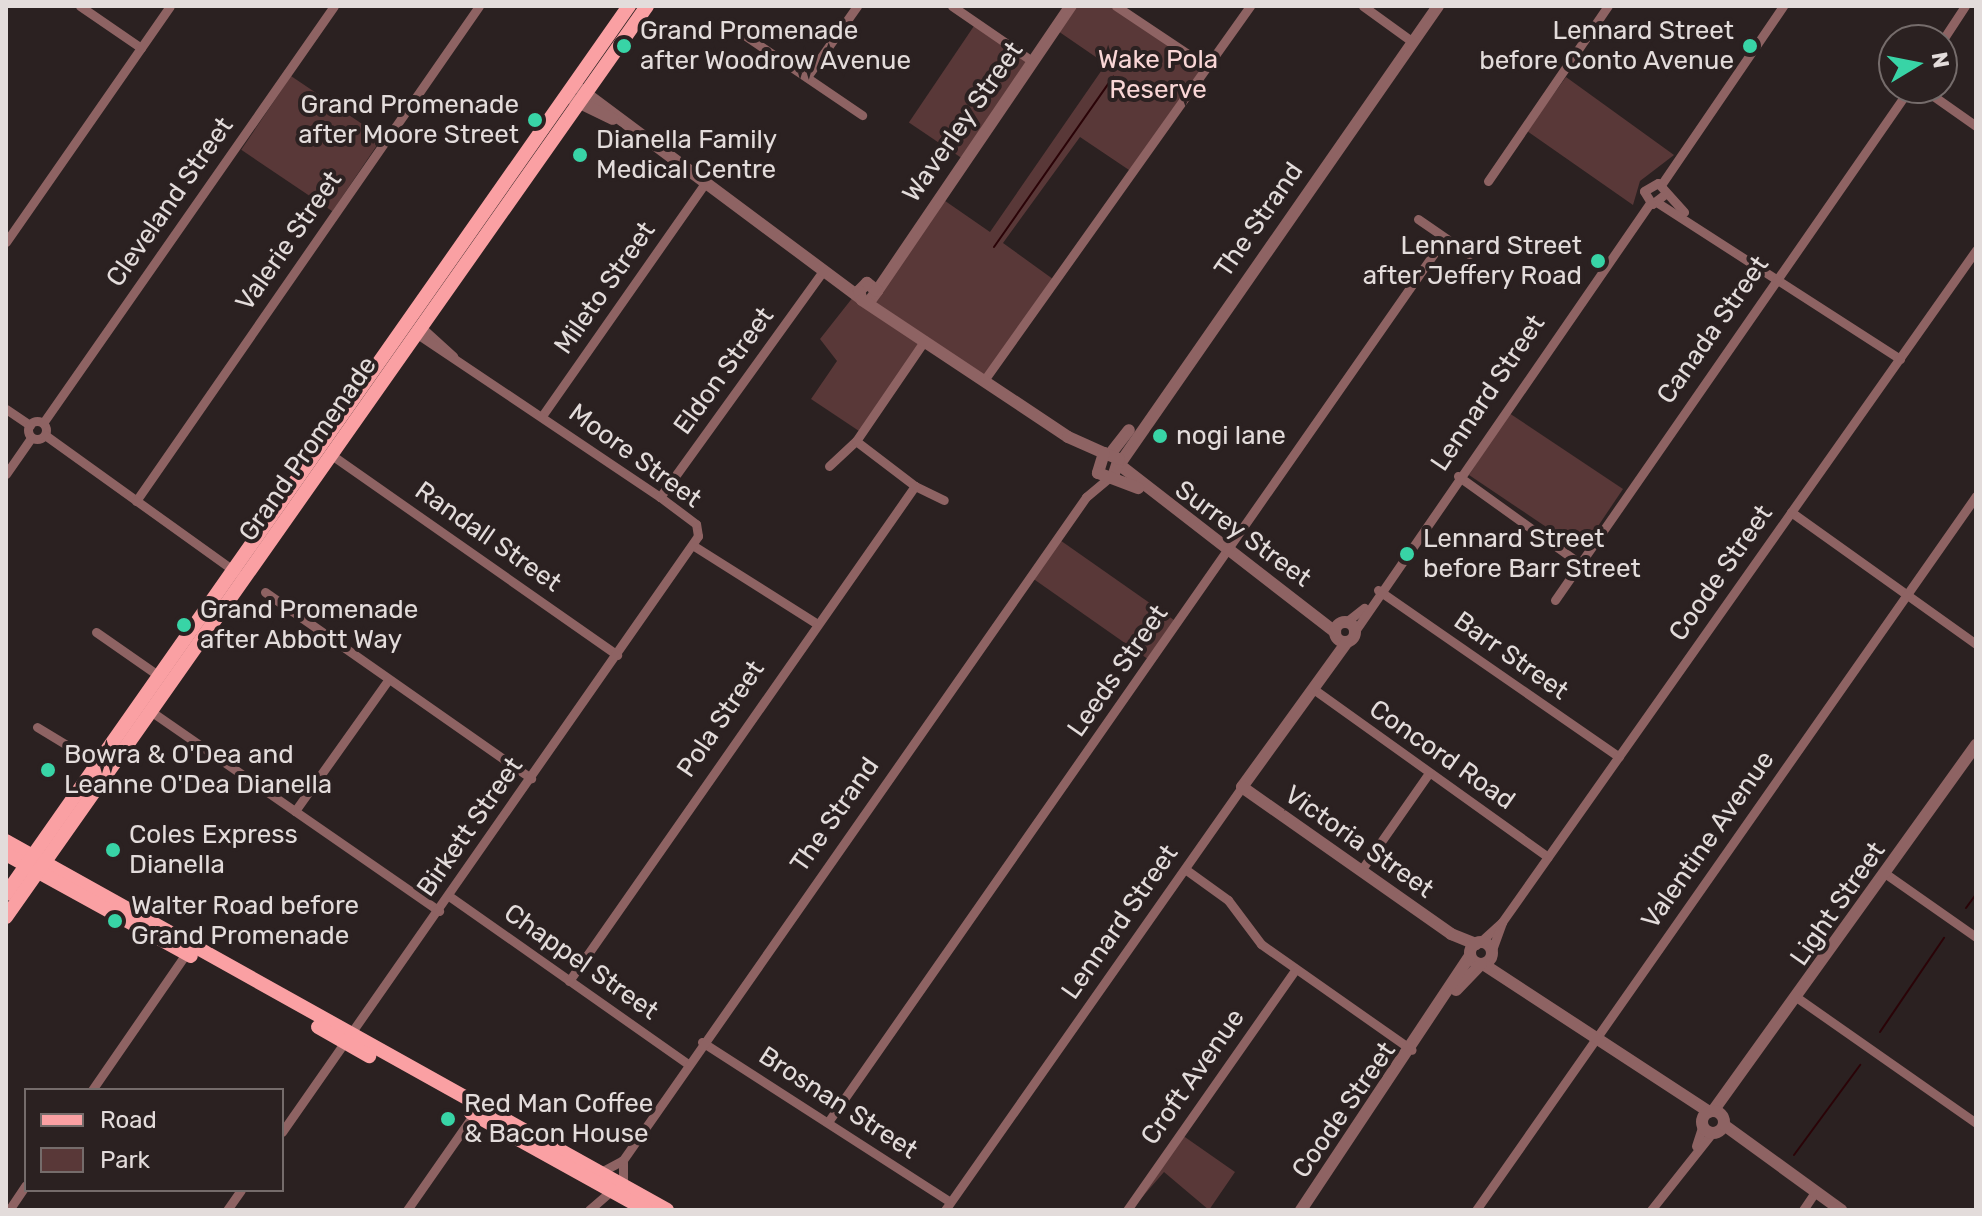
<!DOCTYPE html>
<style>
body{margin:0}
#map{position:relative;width:1982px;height:1216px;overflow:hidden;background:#2b2121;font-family:Rubik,sans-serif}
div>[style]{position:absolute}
.green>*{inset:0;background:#593838;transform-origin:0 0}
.stream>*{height:2px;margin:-1px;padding:0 1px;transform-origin:1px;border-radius:1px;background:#2a0307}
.minor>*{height:9px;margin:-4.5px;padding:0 4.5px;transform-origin:4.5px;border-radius:4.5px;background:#8e6363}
.minor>.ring{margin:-4.5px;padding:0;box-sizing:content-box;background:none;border:9px solid #8e6363;border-radius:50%}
.tertiary>*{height:12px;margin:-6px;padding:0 6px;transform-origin:6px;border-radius:6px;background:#8e6363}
.tertiary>.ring{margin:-6px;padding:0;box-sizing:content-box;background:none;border:12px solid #8e6363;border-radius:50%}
.primary>*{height:14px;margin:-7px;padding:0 7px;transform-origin:7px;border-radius:7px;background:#faa0a3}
.dots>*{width:22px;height:22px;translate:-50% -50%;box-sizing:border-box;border:4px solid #2b2121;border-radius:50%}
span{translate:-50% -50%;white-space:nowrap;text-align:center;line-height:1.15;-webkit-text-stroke:8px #2b2121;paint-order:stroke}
.poi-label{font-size:26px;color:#e3dcdb}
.left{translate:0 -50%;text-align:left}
.right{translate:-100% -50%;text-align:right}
.park-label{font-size:26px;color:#f9d6d6}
.street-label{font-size:26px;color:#e3dcdb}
.frame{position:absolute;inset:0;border:8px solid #e3dcdb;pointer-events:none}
.legend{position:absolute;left:24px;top:1088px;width:260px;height:104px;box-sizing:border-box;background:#2b2121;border:2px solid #756c6b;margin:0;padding:10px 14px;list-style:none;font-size:24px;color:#e3dcdb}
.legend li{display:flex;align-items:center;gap:16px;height:40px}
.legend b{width:40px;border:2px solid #756c6b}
.north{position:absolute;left:1878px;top:24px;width:80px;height:80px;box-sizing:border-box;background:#2b2121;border:2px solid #756c6b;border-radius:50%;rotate:80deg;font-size:22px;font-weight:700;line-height:32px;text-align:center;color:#e3dcdb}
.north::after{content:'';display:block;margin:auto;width:28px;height:36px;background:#38d4a6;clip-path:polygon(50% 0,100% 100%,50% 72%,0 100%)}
</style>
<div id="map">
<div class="green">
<div style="clip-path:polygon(1071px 6px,1116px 6px,1206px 66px,1132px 172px,1080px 137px,1003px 243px,1057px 282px,985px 379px,925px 340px,862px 433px,811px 399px,837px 361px,820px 339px,861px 287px,866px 302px,938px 196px,990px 232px,1106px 64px,1055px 29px)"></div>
<div style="left:976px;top:23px;width:68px;height:120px;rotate:34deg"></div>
<div style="left:291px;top:76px;width:110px;height:89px;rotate:34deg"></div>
<div style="clip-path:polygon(1566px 77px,1674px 155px,1640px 181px,1633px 205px,1527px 131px)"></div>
<div style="clip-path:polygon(1509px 413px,1623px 489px,1586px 544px,1576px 547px,1469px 475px)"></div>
<div style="left:1057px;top:538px;width:148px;height:47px;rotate:35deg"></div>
<div style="clip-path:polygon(1182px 1135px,1235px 1172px,1209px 1210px,1164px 1172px,1131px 1210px)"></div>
</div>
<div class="stream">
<div style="left:994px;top:247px;width:208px;rotate:-55deg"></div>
<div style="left:1966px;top:908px;width:17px;rotate:-54deg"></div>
<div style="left:1880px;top:1032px;width:114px;rotate:-55.8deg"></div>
<div style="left:1794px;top:1155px;width:112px;rotate:-53.7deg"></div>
</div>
<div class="minor">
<div style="left:80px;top:6px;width:74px;rotate:34.5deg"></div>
<div style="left:952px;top:6px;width:97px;rotate:34.5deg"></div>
<div style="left:1116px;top:6px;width:108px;rotate:33.7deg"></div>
<div style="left:1363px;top:6px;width:58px;rotate:35.9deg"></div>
<div style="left:734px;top:28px;width:155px;rotate:34.2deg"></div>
<div style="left:1942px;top:41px;width:42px;rotate:-56.7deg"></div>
<div style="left:807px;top:77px;width:87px;rotate:-54.8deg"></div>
<div style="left:1922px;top:88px;width:66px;rotate:35.1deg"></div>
<div style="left:1488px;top:181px;width:212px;rotate:-55.6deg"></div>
<div style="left:1661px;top:185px;width:217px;rotate:-55.7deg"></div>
<div style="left:1665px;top:194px;width:16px;rotate:142deg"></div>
<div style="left:1652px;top:204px;width:15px;rotate:-122deg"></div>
<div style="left:1644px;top:191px;width:16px;rotate:-30deg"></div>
<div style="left:1658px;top:183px;width:39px;rotate:48deg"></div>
<div style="left:1658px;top:203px;width:288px;rotate:32.8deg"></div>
<div style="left:1418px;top:219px;width:62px;rotate:34.5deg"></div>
<div style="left:6px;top:242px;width:287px;rotate:-55.2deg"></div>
<div style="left:420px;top:326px;width:45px;rotate:42.3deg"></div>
<div style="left:985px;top:379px;width:458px;rotate:-54.6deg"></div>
<div style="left:6px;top:409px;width:29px;rotate:34deg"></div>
<div style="left:542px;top:416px;width:282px;rotate:-55deg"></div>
<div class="ring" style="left:28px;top:421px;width:9px;height:9px"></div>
<div style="left:43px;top:423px;width:508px;rotate:-55.09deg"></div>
<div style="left:45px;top:435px;width:236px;rotate:35.7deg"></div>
<div style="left:333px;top:456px;width:347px;rotate:35deg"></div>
<div style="left:829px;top:466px;width:37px;rotate:-43deg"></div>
<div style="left:6px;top:474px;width:44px;rotate:-55.2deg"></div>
<div style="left:1458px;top:476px;width:149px;rotate:35.7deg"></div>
<div style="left:915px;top:486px;width:32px;rotate:26deg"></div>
<div style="left:660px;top:497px;width:280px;rotate:-54.2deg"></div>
<div style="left:136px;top:501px;width:602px;rotate:-55.28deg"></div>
<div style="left:1791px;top:512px;width:227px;rotate:35.5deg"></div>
<div style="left:694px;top:546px;width:142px;rotate:32.3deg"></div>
<div style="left:1378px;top:590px;width:293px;rotate:34.7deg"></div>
<div style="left:265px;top:592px;width:325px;rotate:35deg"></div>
<div style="left:1555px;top:600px;width:623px;rotate:-55.26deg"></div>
<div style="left:1346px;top:622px;width:23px;rotate:-38deg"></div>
<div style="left:1355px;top:631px;width:520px;rotate:-55.42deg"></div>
<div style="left:96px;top:632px;width:77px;rotate:34.9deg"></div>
<div style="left:1312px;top:688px;width:290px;rotate:35.6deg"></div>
<div style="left:149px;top:710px;width:353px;rotate:34.7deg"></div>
<div style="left:37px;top:727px;width:71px;rotate:31.2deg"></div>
<div style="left:295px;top:811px;width:161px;rotate:-54.6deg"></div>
<div style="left:1185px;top:869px;width:53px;rotate:35.8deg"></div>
<div style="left:1228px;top:900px;width:55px;rotate:53.1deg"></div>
<div style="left:1261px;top:944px;width:184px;rotate:35.1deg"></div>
<div style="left:1362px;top:869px;width:117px;rotate:-55.1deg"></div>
<div style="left:1886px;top:874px;width:110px;rotate:35deg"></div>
<div style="left:449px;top:896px;width:291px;rotate:35.1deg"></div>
<div style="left:1480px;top:942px;width:30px;rotate:-42deg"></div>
<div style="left:1492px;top:950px;width:30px;rotate:-70deg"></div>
<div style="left:1502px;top:922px;width:822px;rotate:-54.8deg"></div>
<div style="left:569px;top:981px;width:604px;rotate:-55.05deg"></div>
<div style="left:915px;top:486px;width:74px;rotate:-142.7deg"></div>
<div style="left:856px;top:441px;width:122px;rotate:-55.7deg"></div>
<div style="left:1799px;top:999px;width:216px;rotate:35deg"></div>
<div style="left:702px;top:1042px;width:295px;rotate:32.8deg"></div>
<div style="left:92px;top:1090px;width:169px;rotate:-55.4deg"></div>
<div style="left:828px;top:1122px;width:1073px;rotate:-55.1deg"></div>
<div style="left:282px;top:1132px;width:727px;rotate:-55.09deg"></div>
<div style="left:698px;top:536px;width:12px;rotate:-99deg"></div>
<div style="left:696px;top:524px;width:45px;rotate:-143.1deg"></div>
<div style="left:660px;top:497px;width:296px;rotate:-146.1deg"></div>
<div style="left:1696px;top:1146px;width:23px;rotate:-72deg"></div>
<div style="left:623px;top:1160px;width:26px;rotate:90deg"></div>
<div style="left:599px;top:1173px;width:27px;rotate:-28deg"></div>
<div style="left:623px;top:1160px;width:809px;rotate:-55.07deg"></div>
<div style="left:1086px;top:497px;width:30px;rotate:-40deg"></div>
<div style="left:9px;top:1210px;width:30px;rotate:-56deg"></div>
<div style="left:227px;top:1210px;width:24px;rotate:-55deg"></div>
<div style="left:407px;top:1210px;width:121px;rotate:-55.1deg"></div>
<div style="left:589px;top:1210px;width:30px;rotate:-41deg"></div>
<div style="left:945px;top:1210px;width:517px;rotate:-54.93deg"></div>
<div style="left:1127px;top:1210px;width:293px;rotate:-55deg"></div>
<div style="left:1476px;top:1210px;width:872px;rotate:-55deg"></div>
<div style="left:1651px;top:1210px;width:98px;rotate:-51.6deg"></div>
<div style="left:1803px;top:1210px;width:22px;rotate:-56deg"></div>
</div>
<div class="tertiary">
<div style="left:580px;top:89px;width:349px;rotate:36.7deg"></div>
<div style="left:574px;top:100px;width:43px;rotate:26deg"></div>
<div style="left:877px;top:291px;width:345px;rotate:-55.8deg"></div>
<div style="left:869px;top:302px;width:14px;rotate:-54deg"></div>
<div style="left:877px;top:291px;width:13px;rotate:-141deg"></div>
<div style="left:867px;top:283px;width:11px;rotate:135deg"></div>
<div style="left:859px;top:291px;width:9px;rotate:72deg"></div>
<div style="left:862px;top:300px;width:247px;rotate:33.6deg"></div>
<div style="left:1068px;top:437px;width:39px;rotate:24deg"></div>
<div style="left:1111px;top:453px;width:29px;rotate:-52deg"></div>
<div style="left:1121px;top:462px;width:555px;rotate:-55.19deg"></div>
<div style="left:1121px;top:466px;width:271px;rotate:37.8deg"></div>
<div style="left:1113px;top:477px;width:19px;rotate:-72deg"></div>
<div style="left:1119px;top:459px;width:16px;rotate:-158deg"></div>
<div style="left:1104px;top:453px;width:21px;rotate:107deg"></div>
<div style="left:1098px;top:473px;width:43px;rotate:20.6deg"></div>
<div class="ring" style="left:1335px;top:622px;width:8px;height:8px"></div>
<div style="left:1347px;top:642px;width:179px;rotate:125.9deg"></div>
<div style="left:1242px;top:787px;width:256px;rotate:35.1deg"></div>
<div style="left:1451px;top:934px;width:27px;rotate:22deg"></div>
<div class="ring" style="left:1470px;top:942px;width:10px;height:10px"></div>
<div style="left:1483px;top:964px;width:270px;rotate:33.2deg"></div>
<div style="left:1456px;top:990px;width:36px;rotate:-46deg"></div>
<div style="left:1713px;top:1111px;width:451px;rotate:-54.3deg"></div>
<div class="ring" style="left:1702px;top:1111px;width:10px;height:10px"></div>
<div style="left:1724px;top:1125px;width:145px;rotate:36deg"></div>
<div style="left:1301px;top:1210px;width:305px;rotate:-56.4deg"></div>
</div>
<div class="primary">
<div style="left:6px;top:841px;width:757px;rotate:29.17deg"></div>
<div style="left:6px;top:854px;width:211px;rotate:28.9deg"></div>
<div style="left:6px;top:894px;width:1085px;rotate:-54.95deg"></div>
<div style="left:6px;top:917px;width:1114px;rotate:-54.87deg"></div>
<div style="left:318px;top:1027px;width:59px;rotate:29.6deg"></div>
<div style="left:471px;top:1113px;width:200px;rotate:29deg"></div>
</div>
<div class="dots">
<div style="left:624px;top:46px;background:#38d4a6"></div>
<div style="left:1750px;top:46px;background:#38d4a6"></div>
<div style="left:535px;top:120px;background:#38d4a6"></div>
<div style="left:580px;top:155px;background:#38d4a6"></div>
<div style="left:1598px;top:261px;background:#38d4a6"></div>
<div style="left:1160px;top:436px;background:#38d4a6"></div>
<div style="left:1407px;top:554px;background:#38d4a6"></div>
<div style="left:184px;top:625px;background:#38d4a6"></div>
<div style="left:48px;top:770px;background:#38d4a6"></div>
<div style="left:113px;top:850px;background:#38d4a6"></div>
<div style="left:115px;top:921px;background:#38d4a6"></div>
<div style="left:448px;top:1119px;background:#38d4a6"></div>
</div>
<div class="poi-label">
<span class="left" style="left:640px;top:46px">Grand Promenade<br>after Woodrow Avenue</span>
<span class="right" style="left:1734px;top:46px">Lennard Street<br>before Conto Avenue</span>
<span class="right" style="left:519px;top:120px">Grand Promenade<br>after Moore Street</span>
<span class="left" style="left:596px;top:155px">Dianella Family<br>Medical Centre</span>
<span class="right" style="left:1582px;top:261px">Lennard Street<br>after Jeffery Road</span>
<span class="left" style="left:1176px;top:436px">nogi lane</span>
<span class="left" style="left:1423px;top:554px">Lennard Street<br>before Barr Street</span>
<span class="left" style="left:200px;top:625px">Grand Promenade<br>after Abbott Way</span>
<span class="left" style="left:64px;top:770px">Bowra &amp; O'Dea and<br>Leanne O'Dea Dianella</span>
<span class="left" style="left:129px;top:850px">Coles Express<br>Dianella</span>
<span class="left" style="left:131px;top:921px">Walter Road before<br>Grand Promenade</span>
<span class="left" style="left:464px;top:1119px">Red Man Coffee<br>&amp; Bacon House</span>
</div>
<div class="park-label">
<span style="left:1158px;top:75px">Wake Pola<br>Reserve</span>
</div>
<div class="street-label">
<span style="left:963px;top:122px;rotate:-55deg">Waverley Street</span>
<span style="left:170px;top:202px;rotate:-55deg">Cleveland Street</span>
<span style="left:1259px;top:220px;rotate:-55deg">The Strand</span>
<span style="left:289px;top:241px;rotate:-55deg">Valerie Street</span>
<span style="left:605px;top:288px;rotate:-55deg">Mileto Street</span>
<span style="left:1713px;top:330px;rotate:-55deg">Canada Street</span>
<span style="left:724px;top:371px;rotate:-54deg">Eldon Street</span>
<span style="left:1488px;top:393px;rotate:-56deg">Lennard Street</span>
<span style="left:308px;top:449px;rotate:-55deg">Grand Promenade</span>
<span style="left:635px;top:456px;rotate:36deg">Moore Street</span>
<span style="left:1243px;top:534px;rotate:36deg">Surrey Street</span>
<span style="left:488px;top:537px;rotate:35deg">Randall Street</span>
<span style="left:1721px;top:573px;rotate:-55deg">Coode Street</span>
<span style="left:1511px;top:656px;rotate:35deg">Barr Street</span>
<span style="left:1118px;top:671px;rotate:-55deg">Leeds Street</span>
<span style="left:721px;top:719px;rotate:-56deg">Pola Street</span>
<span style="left:1442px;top:755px;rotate:35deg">Concord Road</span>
<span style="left:835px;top:815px;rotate:-55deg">The Strand</span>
<span style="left:470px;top:827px;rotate:-55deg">Birkett Street</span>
<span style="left:1708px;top:840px;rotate:-55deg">Valentine Avenue</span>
<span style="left:1359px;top:842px;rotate:35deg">Victoria Street</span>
<span style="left:1838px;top:904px;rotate:-55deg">Light Street</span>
<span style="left:1120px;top:922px;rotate:-55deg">Lennard Street</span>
<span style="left:581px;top:962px;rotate:35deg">Chappel Street</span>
<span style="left:1193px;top:1077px;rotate:-55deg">Croft Avenue</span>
<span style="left:838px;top:1103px;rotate:33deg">Brosnan Street</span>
<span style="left:1344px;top:1110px;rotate:-55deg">Coode Street</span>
</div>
<div class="frame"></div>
<ul class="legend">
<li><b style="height:10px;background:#faa0a3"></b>Road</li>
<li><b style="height:22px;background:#593838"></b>Park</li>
</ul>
<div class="north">N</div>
</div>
